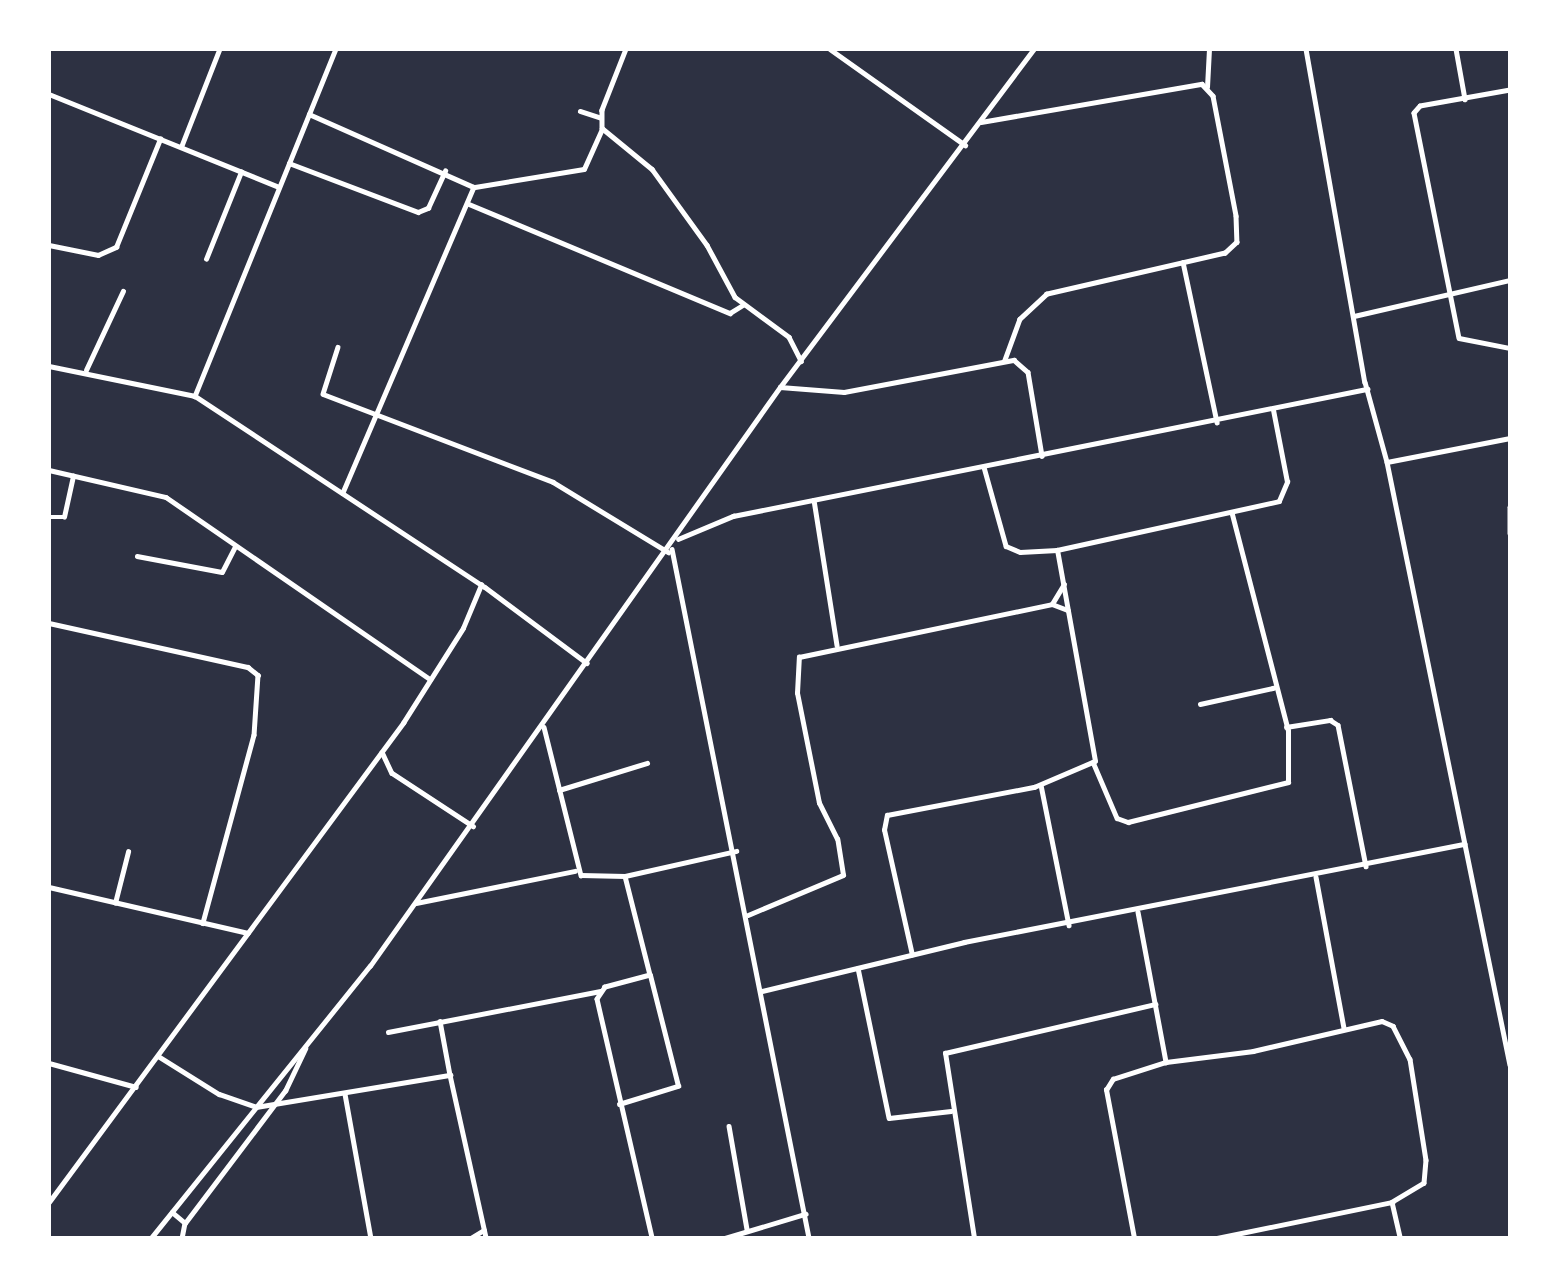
<!DOCTYPE html>
<style>
body{margin:0}
#map{position:relative;width:1559px;height:1287px;overflow:hidden;background:#2d3142;font-family:"Work Sans",sans-serif}
div>[style]{position:absolute}
.minor>*{height:4.5px;margin:-2.25px;padding:0 2.25px;transform-origin:2.25px;border-radius:2.25px;background:#fff}
span{translate:-50% -50%;white-space:nowrap;text-align:center;line-height:1.15;-webkit-text-stroke:5px #fff;paint-order:stroke}
.frame{position:absolute;inset:0;border:51px solid #fff;pointer-events:none}
</style>
<div id="map">
<div class="minor">
<div style="left:336px;top:49px;width:375px;rotate:112.1deg"></div>
<div style="left:195px;top:396px;width:347px;rotate:33.4deg"></div>
<div style="left:485px;top:587px;width:127px;rotate:36.7deg"></div>
<div style="left:626px;top:49px;width:66px;rotate:111.5deg"></div>
<div style="left:602px;top:110px;width:18px;rotate:90deg"></div>
<div style="left:602px;top:128px;width:65px;rotate:39.4deg"></div>
<div style="left:652px;top:169px;width:94px;rotate:54.1deg"></div>
<div style="left:707px;top:245px;width:59px;rotate:61.7deg"></div>
<div style="left:735px;top:297px;width:67px;rotate:36.5deg"></div>
<div style="left:789px;top:337px;width:27px;rotate:63deg"></div>
<div style="left:830px;top:49px;width:166px;rotate:35.4deg"></div>
<div style="left:1306px;top:49px;width:338px;rotate:80deg"></div>
<div style="left:1365px;top:382px;width:83px;rotate:74.6deg"></div>
<div style="left:1387px;top:462px;width:615px;rotate:78.47deg"></div>
<div style="left:1456px;top:49px;width:51px;rotate:79.8deg"></div>
<div style="left:1207px;top:87px;width:38px;rotate:-87deg"></div>
<div style="left:1510px;top:90px;width:91px;rotate:169.9deg"></div>
<div style="left:1420px;top:106px;width:9px;rotate:131deg"></div>
<div style="left:1414px;top:113px;width:229px;rotate:78.7deg"></div>
<div style="left:1459px;top:338px;width:52px;rotate:11.1deg"></div>
<div style="left:49px;top:94px;width:248px;rotate:22deg"></div>
<div style="left:580px;top:111px;width:22px;rotate:18deg"></div>
<div style="left:309px;top:114px;width:180px;rotate:23.9deg"></div>
<div style="left:474px;top:187px;width:333px;rotate:113.2deg"></div>
<div style="left:981px;top:122px;width:224px;rotate:-9.8deg"></div>
<div style="left:1202px;top:84px;width:16px;rotate:47deg"></div>
<div style="left:1213px;top:96px;width:122px;rotate:79.1deg"></div>
<div style="left:1236px;top:216px;width:26px;rotate:88deg"></div>
<div style="left:1237px;top:242px;width:16px;rotate:137deg"></div>
<div style="left:1225px;top:253px;width:183px;rotate:167deg"></div>
<div style="left:1047px;top:294px;width:37px;rotate:137deg"></div>
<div style="left:1020px;top:319px;width:44px;rotate:110.1deg"></div>
<div style="left:181px;top:147px;width:104px;rotate:-68.6deg"></div>
<div style="left:289px;top:163px;width:138px;rotate:20.8deg"></div>
<div style="left:418px;top:212px;width:11px;rotate:-22deg"></div>
<div style="left:428px;top:208px;width:41px;rotate:-65.3deg"></div>
<div style="left:475px;top:187px;width:110px;rotate:-9.4deg"></div>
<div style="left:584px;top:169px;width:44px;rotate:-65.8deg"></div>
<div style="left:469px;top:204px;width:283px;rotate:22.7deg"></div>
<div style="left:730px;top:313px;width:15px;rotate:-32deg"></div>
<div style="left:49px;top:245px;width:50px;rotate:11.5deg"></div>
<div style="left:98px;top:255px;width:20px;rotate:-24deg"></div>
<div style="left:116px;top:247px;width:117px;rotate:-67.8deg"></div>
<div style="left:206px;top:259px;width:94px;rotate:-68.1deg"></div>
<div style="left:1183px;top:262px;width:164px;rotate:78deg"></div>
<div style="left:1354px;top:316px;width:160px;rotate:-13deg"></div>
<div style="left:338px;top:347px;width:49px;rotate:107.7deg"></div>
<div style="left:323px;top:394px;width:246px;rotate:20.9deg"></div>
<div style="left:553px;top:482px;width:135px;rotate:31.3deg"></div>
<div style="left:49px;top:366px;width:149px;rotate:11.6deg"></div>
<div style="left:86px;top:370px;width:87px;rotate:-64.9deg"></div>
<div style="left:780px;top:387px;width:64px;rotate:4.5deg"></div>
<div style="left:844px;top:392px;width:173px;rotate:-10.7deg"></div>
<div style="left:1014px;top:360px;width:18px;rotate:41deg"></div>
<div style="left:1028px;top:372px;width:85px;rotate:80.5deg"></div>
<div style="left:1387px;top:462px;width:125px;rotate:-11deg"></div>
<div style="left:984px;top:467px;width:82px;rotate:74.4deg"></div>
<div style="left:1006px;top:546px;width:15px;rotate:23deg"></div>
<div style="left:1020px;top:552px;width:37px;rotate:-3deg"></div>
<div style="left:1057px;top:550px;width:227px;rotate:-12.4deg"></div>
<div style="left:1279px;top:501px;width:21px;rotate:-67deg"></div>
<div style="left:1287px;top:482px;width:73px;rotate:-101deg"></div>
<div style="left:49px;top:470px;width:120px;rotate:13deg"></div>
<div style="left:166px;top:497px;width:321px;rotate:34.6deg"></div>
<div style="left:814px;top:500px;width:147px;rotate:81deg"></div>
<div style="left:1510px;top:507px;width:26px;rotate:90deg"></div>
<div style="left:49px;top:517px;width:15px"></div>
<div style="left:64px;top:517px;width:42px;rotate:-77.6deg"></div>
<div style="left:678px;top:539px;width:60px;rotate:-22.7deg"></div>
<div style="left:733px;top:516px;width:647px;rotate:-11.33deg"></div>
<div style="left:672px;top:549px;width:702px;rotate:78.75deg"></div>
<div style="left:137px;top:556px;width:86px;rotate:10.7deg"></div>
<div style="left:222px;top:572px;width:29px;rotate:-63deg"></div>
<div style="left:1052px;top:604px;width:23px;rotate:-59deg"></div>
<div style="left:49px;top:623px;width:204px;rotate:12.5deg"></div>
<div style="left:248px;top:667px;width:13px;rotate:39deg"></div>
<div style="left:258px;top:675px;width:60px;rotate:93.8deg"></div>
<div style="left:254px;top:735px;width:195px;rotate:105.2deg"></div>
<div style="left:1200px;top:704px;width:75px;rotate:-12.4deg"></div>
<div style="left:544px;top:727px;width:153px;rotate:76deg"></div>
<div style="left:581px;top:875px;width:44px;rotate:1.3deg"></div>
<div style="left:625px;top:876px;width:114px;rotate:-12.7deg"></div>
<div style="left:1286px;top:727px;width:45px;rotate:-9deg"></div>
<div style="left:1330px;top:720px;width:9px;rotate:32deg"></div>
<div style="left:1338px;top:725px;width:144px;rotate:78.8deg"></div>
<div style="left:382px;top:752px;width:23px;rotate:65deg"></div>
<div style="left:392px;top:773px;width:97px;rotate:33.2deg"></div>
<div style="left:1093px;top:762px;width:61px;rotate:66.8deg"></div>
<div style="left:1117px;top:818px;width:12px;rotate:20deg"></div>
<div style="left:1128px;top:822px;width:165px;rotate:-14deg"></div>
<div style="left:1288px;top:782px;width:51px;rotate:-90deg"></div>
<div style="left:1288px;top:731px;width:224px;rotate:-104.5deg"></div>
<div style="left:1041px;top:785px;width:143px;rotate:78.7deg"></div>
<div style="left:559px;top:790px;width:92px;rotate:-17.1deg"></div>
<div style="left:625px;top:876px;width:102px;rotate:75.8deg"></div>
<div style="left:650px;top:975px;width:47px;rotate:165.1deg"></div>
<div style="left:605px;top:987px;width:14px;rotate:124deg"></div>
<div style="left:597px;top:999px;width:245px;rotate:77deg"></div>
<div style="left:1316px;top:877px;width:154px;rotate:79.5deg"></div>
<div style="left:49px;top:887px;width:204px;rotate:13deg"></div>
<div style="left:115px;top:903px;width:53px;rotate:-75.7deg"></div>
<div style="left:416px;top:903px;width:162px;rotate:-11.4deg"></div>
<div style="left:1138px;top:912px;width:153px;rotate:79.4deg"></div>
<div style="left:748px;top:915px;width:103px;rotate:-22.8deg"></div>
<div style="left:843px;top:875px;width:36px;rotate:-99deg"></div>
<div style="left:837px;top:839px;width:40px;rotate:-116.6deg"></div>
<div style="left:819px;top:803px;width:112px;rotate:-101.3deg"></div>
<div style="left:797px;top:693px;width:36px;rotate:-87deg"></div>
<div style="left:799px;top:657px;width:258px;rotate:-11.8deg"></div>
<div style="left:1052px;top:604px;width:17px;rotate:21deg"></div>
<div style="left:912px;top:955px;width:128px;rotate:-102.6deg"></div>
<div style="left:884px;top:830px;width:15px;rotate:-79deg"></div>
<div style="left:887px;top:815px;width:150px;rotate:-10.8deg"></div>
<div style="left:1034px;top:787px;width:66px;rotate:-23.1deg"></div>
<div style="left:1095px;top:761px;width:214px;rotate:-100.2deg"></div>
<div style="left:858px;top:968px;width:153px;rotate:78.3deg"></div>
<div style="left:889px;top:1118px;width:62px;rotate:-6.4deg"></div>
<div style="left:762px;top:991px;width:208px;rotate:-13.6deg"></div>
<div style="left:964px;top:942px;width:510px;rotate:-11.09deg"></div>
<div style="left:440px;top:1021px;width:55px;rotate:79.5deg"></div>
<div style="left:388px;top:1032px;width:216px;rotate:-10.9deg"></div>
<div style="left:158px;top:1056px;width:72px;rotate:31.9deg"></div>
<div style="left:219px;top:1094px;width:39px;rotate:19deg"></div>
<div style="left:256px;top:1107px;width:197px;rotate:-9.4deg"></div>
<div style="left:450px;top:1075px;width:167px;rotate:77.5deg"></div>
<div style="left:49px;top:1063px;width:90px;rotate:15.4deg"></div>
<div style="left:345px;top:1094px;width:146px;rotate:79.8deg"></div>
<div style="left:619px;top:1104px;width:62px;rotate:-17deg"></div>
<div style="left:678px;top:1086px;width:114px;rotate:-104.2deg"></div>
<div style="left:729px;top:1126px;width:105px;rotate:80.1deg"></div>
<div style="left:49px;top:1202px;width:596px;rotate:-53.53deg"></div>
<div style="left:403px;top:723px;width:112px;rotate:-57.7deg"></div>
<div style="left:463px;top:628px;width:47px;rotate:-67.3deg"></div>
<div style="left:172px;top:1212px;width:17px;rotate:40deg"></div>
<div style="left:185px;top:1223px;width:15px;rotate:101deg"></div>
<div style="left:185px;top:1223px;width:166px;rotate:-52.9deg"></div>
<div style="left:285px;top:1091px;width:47px;rotate:-64.5deg"></div>
<div style="left:151px;top:1238px;width:349px;rotate:-51.2deg"></div>
<div style="left:370px;top:966px;width:709px;rotate:-54.7deg"></div>
<div style="left:780px;top:387px;width:423px;rotate:-53.1deg"></div>
<div style="left:471px;top:1238px;width:15px;rotate:-32deg"></div>
<div style="left:725px;top:1238px;width:84px;rotate:-16.7deg"></div>
<div style="left:974px;top:1238px;width:187px;rotate:-98.9deg"></div>
<div style="left:945px;top:1053px;width:216px;rotate:-13.1deg"></div>
<div style="left:1134px;top:1238px;width:151px;rotate:-100.7deg"></div>
<div style="left:1106px;top:1090px;width:13px;rotate:-58deg"></div>
<div style="left:1113px;top:1079px;width:56px;rotate:-17.8deg"></div>
<div style="left:1166px;top:1062px;width:88px;rotate:-7.2deg"></div>
<div style="left:1253px;top:1051px;width:132px;rotate:-13.1deg"></div>
<div style="left:1382px;top:1021px;width:12px;rotate:24deg"></div>
<div style="left:1393px;top:1026px;width:37px;rotate:63deg"></div>
<div style="left:1410px;top:1059px;width:102px;rotate:81deg"></div>
<div style="left:1426px;top:1160px;width:23px;rotate:95deg"></div>
<div style="left:1424px;top:1183px;width:37px;rotate:149deg"></div>
<div style="left:1217px;top:1238px;width:179px;rotate:-11.6deg"></div>
<div style="left:1392px;top:1202px;width:37px;rotate:77deg"></div>
</div>
<div class="frame"></div>
</div>
